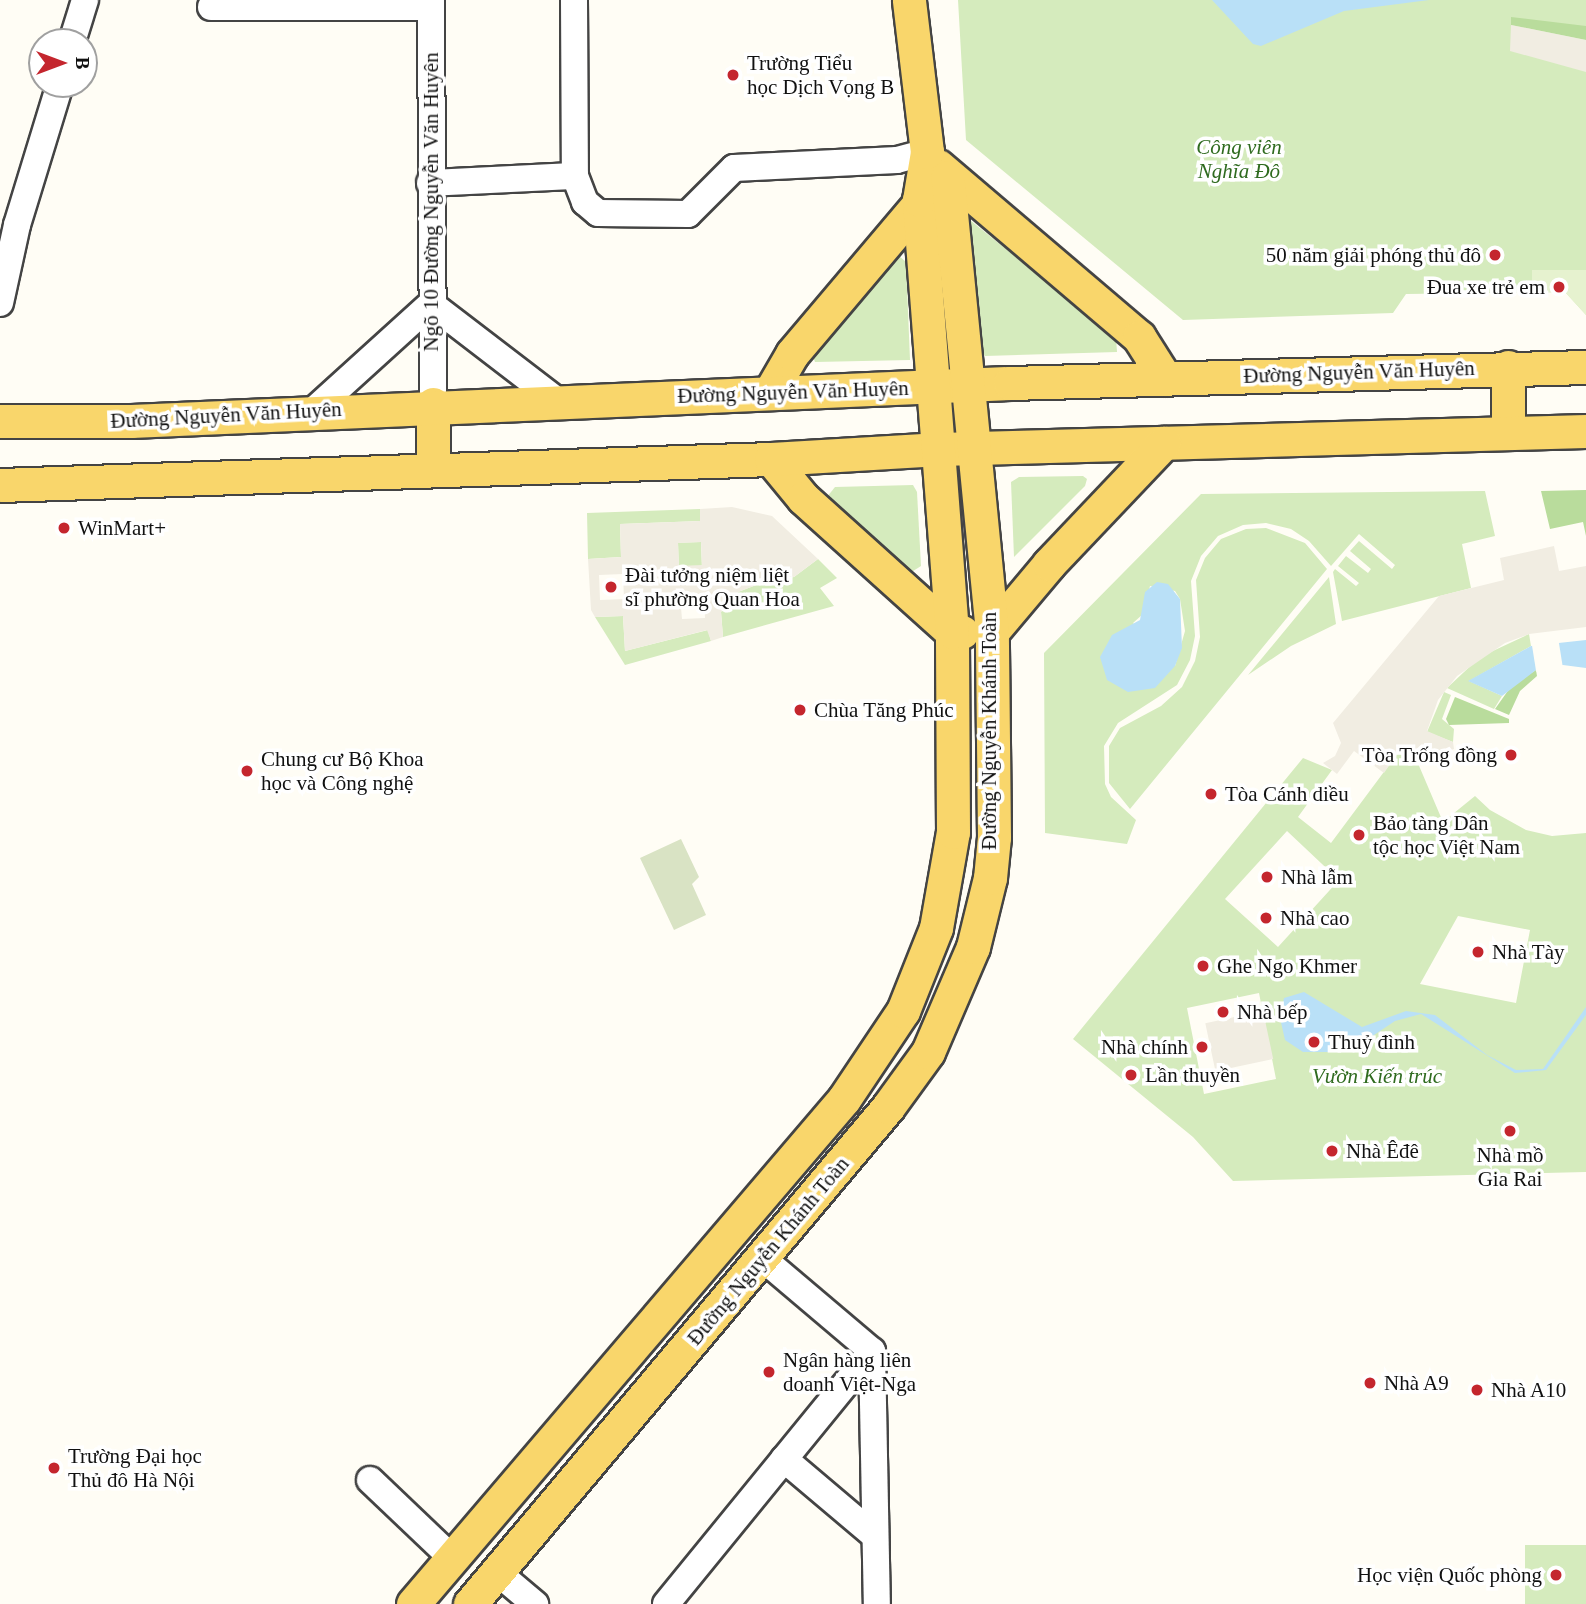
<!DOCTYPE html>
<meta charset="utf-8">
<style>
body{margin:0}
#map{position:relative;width:1586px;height:1604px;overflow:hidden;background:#fffdf5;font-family:Georgia,serif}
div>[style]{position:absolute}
.green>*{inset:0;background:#d5ebbd;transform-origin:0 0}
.forest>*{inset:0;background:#b9dc9c}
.cemetery>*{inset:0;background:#d9e3c4}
.pitch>*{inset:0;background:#e6f2cf}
.plaza>*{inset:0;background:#f1ede2;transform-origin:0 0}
.water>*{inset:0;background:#b9e0f7}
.pier>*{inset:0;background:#fffdf5;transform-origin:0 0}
.roads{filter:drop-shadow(2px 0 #444) drop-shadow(-2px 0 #444) drop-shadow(0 2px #444) drop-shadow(0 -2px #444)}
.minor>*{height:26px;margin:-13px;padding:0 13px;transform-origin:13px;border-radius:13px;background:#fff}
.major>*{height:33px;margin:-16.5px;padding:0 16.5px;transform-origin:16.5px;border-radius:16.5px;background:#f9d66b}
.dots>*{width:19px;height:19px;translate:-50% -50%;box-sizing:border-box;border:4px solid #fff;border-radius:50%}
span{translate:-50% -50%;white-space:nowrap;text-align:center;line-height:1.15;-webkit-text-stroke:7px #fff;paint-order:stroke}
.poi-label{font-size:21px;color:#111}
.left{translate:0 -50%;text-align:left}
.right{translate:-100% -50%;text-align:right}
.park-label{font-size:21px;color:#2f6b1f;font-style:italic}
.street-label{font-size:21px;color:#111}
.north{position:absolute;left:28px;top:28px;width:70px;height:70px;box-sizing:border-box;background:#fff;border:2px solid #a0a0a0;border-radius:50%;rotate:90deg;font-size:19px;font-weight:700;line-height:28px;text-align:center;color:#111}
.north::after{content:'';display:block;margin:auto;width:24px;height:32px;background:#c4262e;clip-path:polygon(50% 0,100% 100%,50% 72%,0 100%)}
</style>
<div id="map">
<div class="green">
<div style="clip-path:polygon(958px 0,1586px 0,1586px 315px,1565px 292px,1406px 294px,1393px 313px,1183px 320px,966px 140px)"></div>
<div style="clip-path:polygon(970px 220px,1116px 338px,1117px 352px,985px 356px,981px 350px)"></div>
<div style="clip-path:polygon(898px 255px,906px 262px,910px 360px,815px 362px,812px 354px)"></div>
<div style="clip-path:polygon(1083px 476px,1087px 479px,1085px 486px,1014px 557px,1011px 482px,1019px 477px)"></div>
<div style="clip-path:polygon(913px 485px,917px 492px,921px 566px,910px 573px,827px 497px,835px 487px)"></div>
<div style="clip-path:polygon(evenodd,1485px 491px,1495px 536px,1462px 544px,1471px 588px,1342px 621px,1333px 572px,1335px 569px,1356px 586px,1359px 583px,1338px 566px,1346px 556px,1368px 573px,1371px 569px,1350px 551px,1359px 541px,1392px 569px,1395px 565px,1359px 534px,1331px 566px,1309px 541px,1291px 529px,1266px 523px,1243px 525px,1218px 536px,1201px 556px,1191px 581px,1195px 636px,1190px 660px,1177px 685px,1118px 723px,1104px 746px,1105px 784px,1111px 797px,1136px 820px,1127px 844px,1045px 833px,1044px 653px,1201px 494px,1485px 491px,1150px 586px,1175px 591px,1180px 599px,1185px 631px,1175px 666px,1133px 623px,1143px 614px,1150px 586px)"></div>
<div style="clip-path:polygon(700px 509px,701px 521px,620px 524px,621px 557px,588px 559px,587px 513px)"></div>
<div style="clip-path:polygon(1266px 528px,1305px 543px,1327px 569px,1130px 809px,1109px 783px,1109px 746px,1120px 728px,1161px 706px,1182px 687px,1195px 661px,1200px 637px,1196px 580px,1205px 558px,1221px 539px,1246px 529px)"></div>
<div style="left:701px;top:542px;width:24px;height:23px;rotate:88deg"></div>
<div style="clip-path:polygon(818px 559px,837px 578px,820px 588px,834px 606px,723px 637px,721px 612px,738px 592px,769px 580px,794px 577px)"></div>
<div style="clip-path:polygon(1329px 577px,1336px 624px,1291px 646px,1248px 675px)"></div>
<div style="clip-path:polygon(623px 616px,625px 651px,708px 630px,711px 641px,625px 665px,595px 617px)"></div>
<div style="clip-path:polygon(1529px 634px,1531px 646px,1469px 681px,1502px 696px,1494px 709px,1447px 688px,1480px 657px)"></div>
<div style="clip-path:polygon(1444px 692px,1451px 695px,1442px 719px,1454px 729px,1453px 742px,1427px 732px)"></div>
<div style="clip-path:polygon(evenodd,1398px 753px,1417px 761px,1443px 822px,1475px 796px,1490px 810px,1526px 830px,1552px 836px,1586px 833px,1586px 1172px,1233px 1181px,1193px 1137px,1073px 1039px,1303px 758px,1332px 770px,1298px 817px,1331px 843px,1398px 753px,1287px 831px,1339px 880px,1278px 947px,1225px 899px,1287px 831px,1398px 753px,1458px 916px,1530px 930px,1516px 1003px,1420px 984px,1458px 916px,1398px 753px,1259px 993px,1276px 1079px,1204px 1094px,1187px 1008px,1259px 993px)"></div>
<div style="left:1525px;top:1545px;width:61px;height:59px"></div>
</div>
<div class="forest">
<div style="clip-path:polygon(1511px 17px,1586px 26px,1586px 40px,1511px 25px)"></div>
<div style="clip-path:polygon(1586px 490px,1586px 536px,1583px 522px,1550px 529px,1541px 491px)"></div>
<div style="clip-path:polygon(1536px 670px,1537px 676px,1520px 691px,1509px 715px,1495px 709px,1512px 685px)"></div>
<div style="clip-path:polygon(1455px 697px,1509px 719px,1509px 723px,1449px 725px,1446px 719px)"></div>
</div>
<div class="cemetery">
<div style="clip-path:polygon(681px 839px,699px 877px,692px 884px,706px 915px,674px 930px,640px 858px)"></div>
</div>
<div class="pitch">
<div style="clip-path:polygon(1532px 270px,1586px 270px,1586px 315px,1565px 292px,1532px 293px)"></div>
</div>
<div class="plaza">
<div style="clip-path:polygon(1511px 25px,1586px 40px,1586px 72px,1510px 51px)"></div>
<div style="clip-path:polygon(evenodd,732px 507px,772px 516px,818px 559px,794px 577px,769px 580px,738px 592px,721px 612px,723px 637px,711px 641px,707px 630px,625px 651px,623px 616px,595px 617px,591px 610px,588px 559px,621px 557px,620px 524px,700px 521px,700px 509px,732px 507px,701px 542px,702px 565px,679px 566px,678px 543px,701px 542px,732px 507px,623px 574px,624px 599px,600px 600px,599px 575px,623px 574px,732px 507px,704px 595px,705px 618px,682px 619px,680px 596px,704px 595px)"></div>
<div style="clip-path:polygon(1554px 546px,1559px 571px,1586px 566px,1586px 627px,1529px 634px,1505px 643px,1457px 676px,1438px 700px,1427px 731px,1453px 742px,1454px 749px,1417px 761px,1398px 753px,1384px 773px,1354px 751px,1337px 774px,1323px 763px,1335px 756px,1341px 743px,1333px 723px,1439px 596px,1504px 580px,1500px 558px)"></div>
<div style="left:1263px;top:1011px;width:49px;height:59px;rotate:78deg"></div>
</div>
<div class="water">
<div style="clip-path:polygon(1212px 0,1429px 0,1344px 11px,1261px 46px,1253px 44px)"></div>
<div style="clip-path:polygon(1157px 582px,1168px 584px,1180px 599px,1182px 648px,1175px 666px,1155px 688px,1128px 692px,1107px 680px,1100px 657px,1112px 635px,1140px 620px,1145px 592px)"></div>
<div style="clip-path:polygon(1586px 640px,1586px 668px,1563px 665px,1536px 670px,1502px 696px,1468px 681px,1531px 646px)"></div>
<div style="clip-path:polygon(1304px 992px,1362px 1027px,1406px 1011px,1435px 1015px,1487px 1055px,1516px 1070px,1543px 1069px,1586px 1007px,1586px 1015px,1546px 1070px,1515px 1073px,1421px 1014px,1395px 1021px,1359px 1045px,1335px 1052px,1303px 1052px,1285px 1040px,1280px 1018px,1284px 998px)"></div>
</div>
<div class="pier">
<div style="left:1558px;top:637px;width:31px;height:27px;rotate:81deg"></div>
</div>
<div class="roads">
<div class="minor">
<div style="left:431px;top:0;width:404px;rotate:89.7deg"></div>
<div style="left:574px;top:0;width:176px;rotate:89.7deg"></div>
<div style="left:575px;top:176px;width:28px;rotate:69deg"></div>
<div style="left:585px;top:202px;width:17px;rotate:40deg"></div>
<div style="left:598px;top:213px;width:90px;rotate:0.6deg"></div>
<div style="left:688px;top:214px;width:65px;rotate:-45deg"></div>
<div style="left:734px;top:168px;width:163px;rotate:-2.8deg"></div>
<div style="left:897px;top:160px;width:31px;rotate:-15deg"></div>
<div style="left:211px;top:7px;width:220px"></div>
<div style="left:72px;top:42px;width:44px;rotate:-72.8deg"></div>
<div style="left:430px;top:183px;width:145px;rotate:-2.8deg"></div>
<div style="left:0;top:303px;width:80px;rotate:-77.7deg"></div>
<div style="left:17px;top:225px;width:147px;rotate:-73deg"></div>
<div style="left:313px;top:411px;width:159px;rotate:-42.2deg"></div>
<div style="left:431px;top:304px;width:158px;rotate:37.5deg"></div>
<div style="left:761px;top:1257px;width:145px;rotate:40.3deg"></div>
<div style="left:872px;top:1351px;width:253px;rotate:88.9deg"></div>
<div style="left:784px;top:1459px;width:119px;rotate:40.2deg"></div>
<div style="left:370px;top:1480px;width:113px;rotate:43.6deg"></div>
<div style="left:497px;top:1572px;width:50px;rotate:40.1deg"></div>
<div style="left:666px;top:1604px;width:326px;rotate:-50.8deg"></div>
</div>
<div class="major">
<div style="left:938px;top:166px;width:264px;rotate:40.4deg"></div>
<div style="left:1139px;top:337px;width:49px;rotate:57.6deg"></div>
<div style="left:1508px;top:367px;width:64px;rotate:90deg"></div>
<div style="left:770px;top:392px;width:44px;rotate:-59.9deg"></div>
<div style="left:792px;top:354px;width:209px;rotate:-49.8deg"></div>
<div style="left:433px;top:404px;width:64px;rotate:90deg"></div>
<div style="left:0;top:421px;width:131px"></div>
<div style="left:131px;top:421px;width:880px;rotate:-2.48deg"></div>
<div style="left:1010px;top:383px;width:576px;rotate:-1.59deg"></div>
<div style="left:771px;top:459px;width:50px;rotate:50.6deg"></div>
<div style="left:803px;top:498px;width:200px;rotate:42deg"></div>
<div style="left:952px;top:632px;width:10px"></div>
<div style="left:0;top:485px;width:771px;rotate:-1.93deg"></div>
<div style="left:771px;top:459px;width:169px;rotate:-3.4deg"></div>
<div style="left:940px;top:449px;width:646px;rotate:-1.6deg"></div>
<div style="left:992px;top:632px;width:89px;rotate:-50deg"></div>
<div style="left:1049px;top:564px;width:167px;rotate:-46.5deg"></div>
<div style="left:413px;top:1604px;width:664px;rotate:-49.52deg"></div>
<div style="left:844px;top:1099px;width:106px;rotate:-56.2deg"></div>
<div style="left:903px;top:1011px;width:89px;rotate:-68.3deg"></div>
<div style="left:936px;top:928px;width:97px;rotate:-80deg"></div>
<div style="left:953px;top:832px;width:200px;rotate:-90.3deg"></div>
<div style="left:952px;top:632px;width:433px;rotate:-94.4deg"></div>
<div style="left:919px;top:200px;width:49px;rotate:-80.5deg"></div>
<div style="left:927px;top:152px;width:153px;rotate:-96.8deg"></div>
<div style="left:470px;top:1604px;width:649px;rotate:-49.93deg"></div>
<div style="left:888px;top:1107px;width:68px;rotate:-54deg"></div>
<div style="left:928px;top:1052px;width:114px;rotate:-66.8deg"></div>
<div style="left:973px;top:947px;width:71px;rotate:-76.2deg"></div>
<div style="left:990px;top:878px;width:41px;rotate:-84.4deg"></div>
<div style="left:994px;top:837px;width:205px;rotate:-90.6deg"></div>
<div style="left:992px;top:632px;width:457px;rotate:-95.6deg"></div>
</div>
</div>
<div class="dots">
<div style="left:733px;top:75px;background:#c4262e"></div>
<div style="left:1495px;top:255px;background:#c4262e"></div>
<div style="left:1559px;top:287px;background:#c4262e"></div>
<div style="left:64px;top:528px;background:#c4262e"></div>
<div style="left:611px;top:587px;background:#c4262e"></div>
<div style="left:800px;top:710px;background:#c4262e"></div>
<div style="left:1511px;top:755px;background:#c4262e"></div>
<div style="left:247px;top:771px;background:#c4262e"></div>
<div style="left:1211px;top:794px;background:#c4262e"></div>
<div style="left:1359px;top:835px;background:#c4262e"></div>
<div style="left:1267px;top:877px;background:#c4262e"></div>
<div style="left:1266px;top:918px;background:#c4262e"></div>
<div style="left:1478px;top:952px;background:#c4262e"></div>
<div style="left:1203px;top:966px;background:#c4262e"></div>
<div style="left:1223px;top:1012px;background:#c4262e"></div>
<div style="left:1314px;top:1042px;background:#c4262e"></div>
<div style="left:1202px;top:1047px;background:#c4262e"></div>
<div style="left:1131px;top:1075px;background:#c4262e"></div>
<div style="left:1510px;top:1131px;background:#c4262e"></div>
<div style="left:1332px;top:1151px;background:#c4262e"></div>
<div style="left:769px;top:1372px;background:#c4262e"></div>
<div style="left:1370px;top:1383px;background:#c4262e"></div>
<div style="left:1477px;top:1390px;background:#c4262e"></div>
<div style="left:54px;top:1468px;background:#c4262e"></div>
<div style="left:1556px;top:1575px;background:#c4262e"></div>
</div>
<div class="poi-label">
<span class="left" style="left:747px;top:75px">Trường Tiểu<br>học Dịch Vọng B</span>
<span class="right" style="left:1481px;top:255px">50 năm giải phóng thủ đô</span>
<span class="right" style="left:1545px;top:287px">Đua xe trẻ em</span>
<span class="left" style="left:78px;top:528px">WinMart+</span>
<span class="left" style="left:625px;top:587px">Đài tưởng niệm liệt<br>sĩ phường Quan Hoa</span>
<span class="left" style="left:814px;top:710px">Chùa Tăng Phúc</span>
<span class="right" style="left:1497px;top:755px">Tòa Trống đồng</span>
<span class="left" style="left:261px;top:771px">Chung cư Bộ Khoa<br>học và Công nghệ</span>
<span class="left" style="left:1225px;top:794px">Tòa Cánh diều</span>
<span class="left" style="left:1373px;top:835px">Bảo tàng Dân<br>tộc học Việt Nam</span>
<span class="left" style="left:1281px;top:877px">Nhà lẫm</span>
<span class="left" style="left:1280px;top:918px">Nhà cao</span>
<span class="left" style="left:1492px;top:952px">Nhà Tày</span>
<span class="left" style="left:1217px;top:966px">Ghe Ngo Khmer</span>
<span class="left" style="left:1237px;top:1012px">Nhà bếp</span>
<span class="left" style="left:1328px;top:1042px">Thuỷ đình</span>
<span class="right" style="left:1188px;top:1047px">Nhà chính</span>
<span class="left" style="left:1145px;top:1075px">Lần thuyền</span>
<span class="left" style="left:1346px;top:1151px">Nhà Êđê</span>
<span style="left:1510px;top:1167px">Nhà mồ<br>Gia Rai</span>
<span class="left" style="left:783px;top:1372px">Ngân hàng liên<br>doanh Việt-Nga</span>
<span class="left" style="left:1384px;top:1383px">Nhà A9</span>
<span class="left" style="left:1491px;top:1390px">Nhà A10</span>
<span class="left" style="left:68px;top:1468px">Trường Đại học<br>Thủ đô Hà Nội</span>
<span class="right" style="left:1542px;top:1575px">Học viện Quốc phòng</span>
</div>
<div class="park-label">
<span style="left:1239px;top:159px">Công viên<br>Nghĩa Đô</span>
<span style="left:1377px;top:1076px">Vườn Kiến trúc</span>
</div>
<div class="street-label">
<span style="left:431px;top:202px;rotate:-90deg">Ngõ 10 Đường Nguyễn Văn Huyên</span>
<span style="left:1359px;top:372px;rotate:-2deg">Đường Nguyễn Văn Huyên</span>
<span style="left:793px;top:392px;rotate:-2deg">Đường Nguyễn Văn Huyên</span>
<span style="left:226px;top:415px;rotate:-3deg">Đường Nguyễn Văn Huyên</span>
<span style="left:989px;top:731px;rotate:-90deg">Đường Nguyễn Khánh Toàn</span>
<span style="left:768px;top:1251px;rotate:-50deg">Đường Nguyễn Khánh Toàn</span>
</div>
<div class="north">B</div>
</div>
